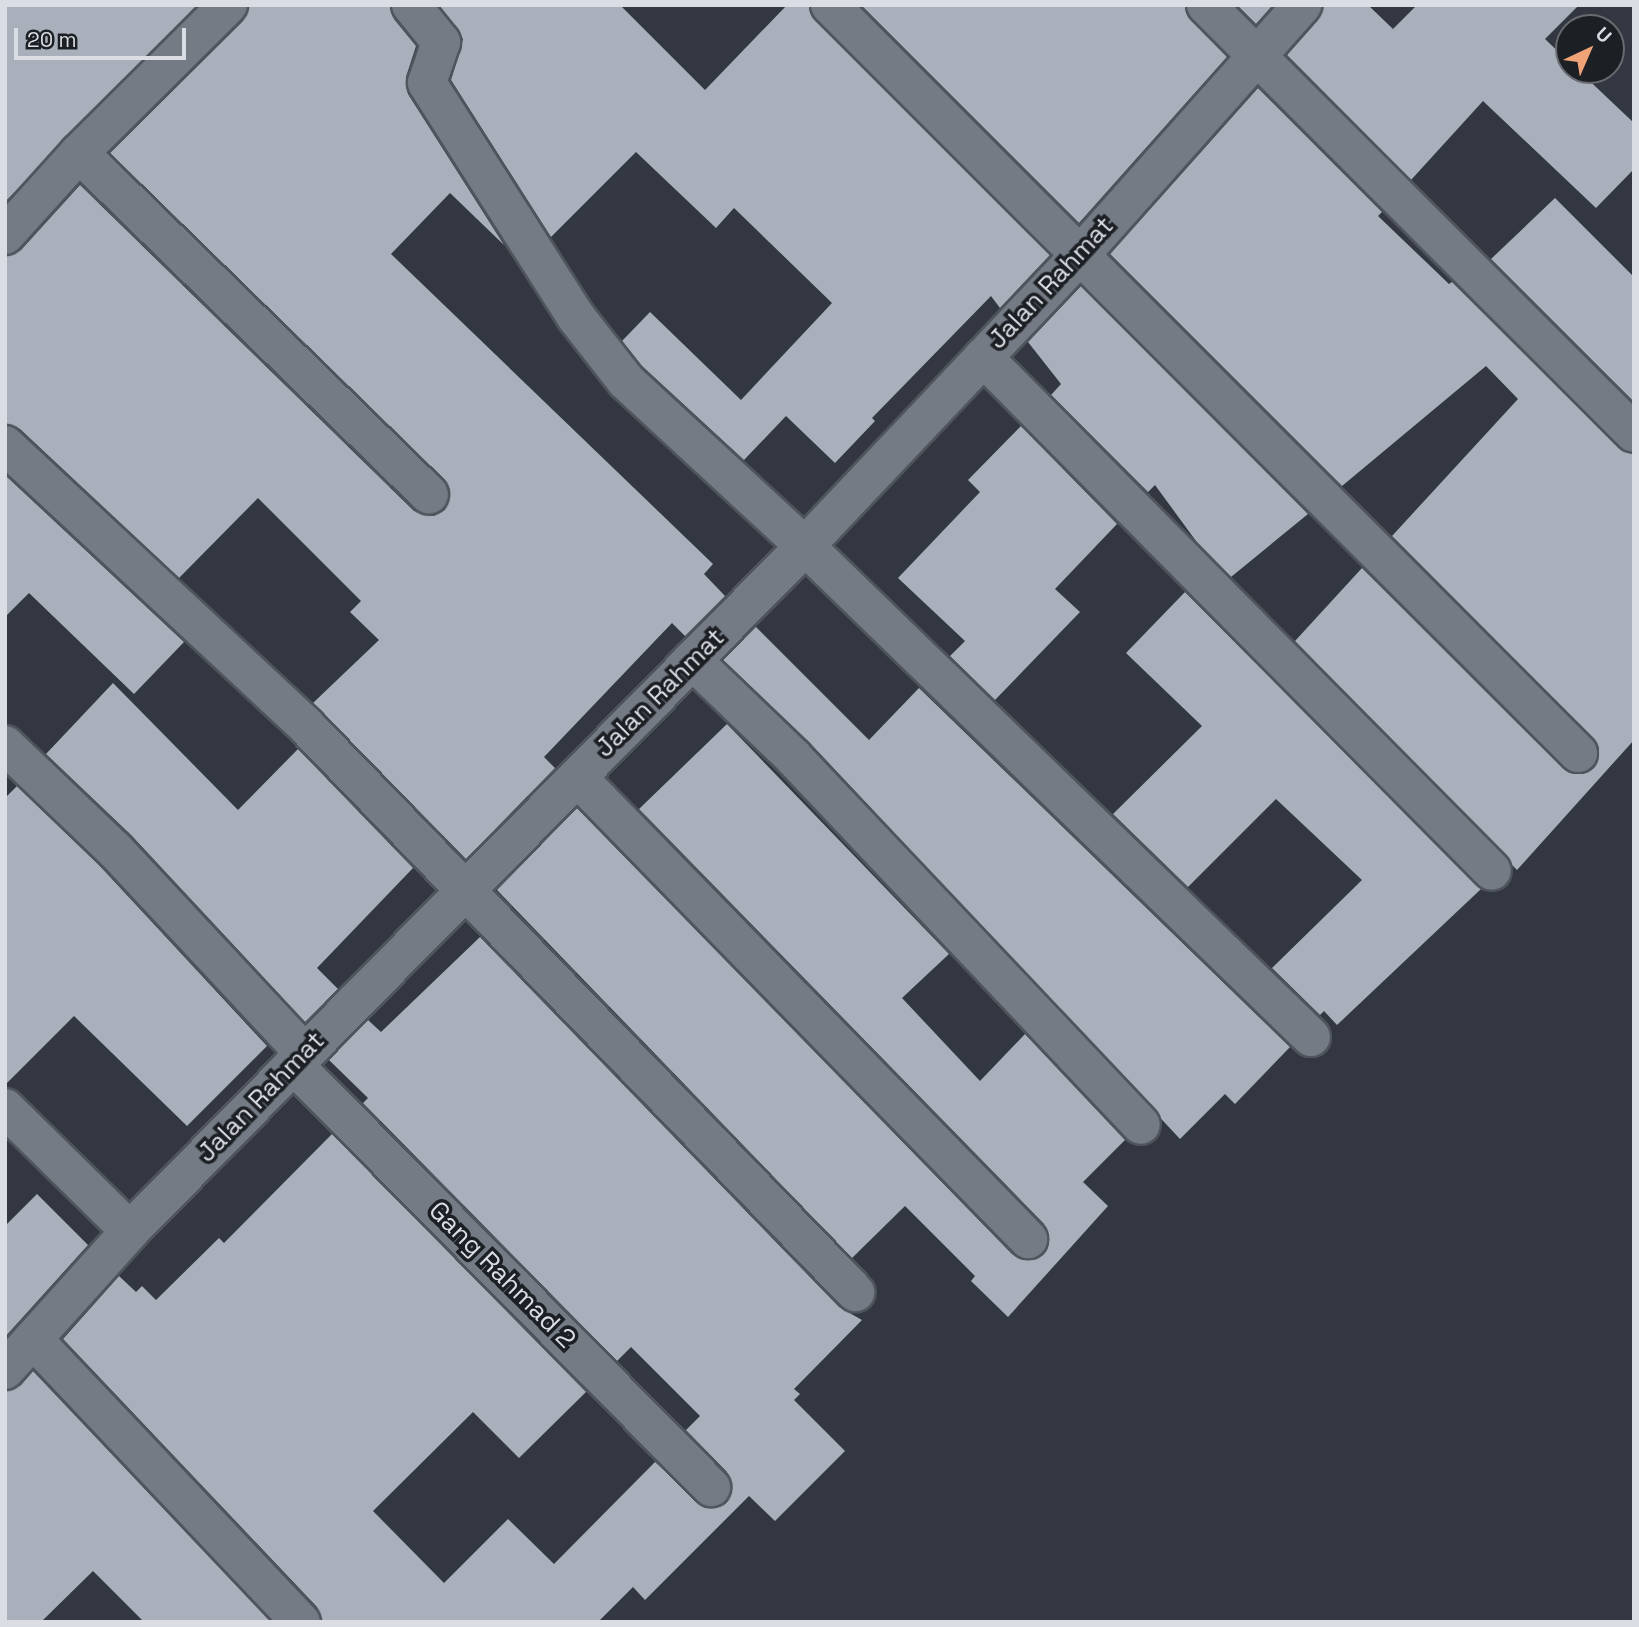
<!DOCTYPE html>
<style>
body{margin:0}
#map{position:relative;width:1639px;height:1627px;overflow:hidden;background:#323741;font-family:"Space Grotesk",sans-serif}
div>[style]{position:absolute}
.building>*{inset:0;background:#a9b0bc}
.roads{filter:drop-shadow(2px 0 #50545c) drop-shadow(-2px 0 #50545c) drop-shadow(0 2px #50545c) drop-shadow(0 -2px #50545c)}
.street>*{height:38px;margin:-19px;padding:0 19px;transform-origin:19px;border-radius:19px;background:#747b85}
span{translate:-50% -50%;white-space:nowrap;text-align:center;line-height:1.15;-webkit-text-stroke:7px #1c1f23;paint-order:stroke}
.street-label{font-size:26px;color:#dadde3}
.frame{position:absolute;inset:0;border:7px solid #dadde3;pointer-events:none}
.north{position:absolute;left:1555px;top:14px;width:70px;height:70px;box-sizing:border-box;background:#1c1f23;border:2px solid #686b70;border-radius:50%;rotate:44deg;font-size:19px;font-weight:700;line-height:28px;text-align:center;color:#dadde3}
.north::after{content:'';display:block;margin:auto;width:24px;height:32px;background:#efa377;clip-path:polygon(50% 0,100% 100%,50% 72%,0 100%)}
.scale{position:absolute;left:14px;top:28px;width:172px;height:32px;box-sizing:border-box;border:4px solid #dadde3;border-top:0;padding-left:9px;font-size:21px;line-height:24px;white-space:nowrap;color:#dadde3;-webkit-text-stroke:5px #1c1f23;paint-order:stroke}
</style>
<div id="map">
<div class="building">
<div style="clip-path:polygon(5px 5px,197px 5px,5px 202px)"></div>
<div style="clip-path:polygon(249px 5px,390px 5px,394px 19px,416px 46px,406px 77px,408px 94px,504px 245px,450px 193px,391px 254px,713px 564px,704px 574px,725px 596px,685px 636px,672px 623px,544px 757px,555px 768px,466px 859px,313px 703px,379px 640px,350px 612px,361px 601px,258px 498px,179px 578px,20px 429px,5px 424px,5px 256px,21px 250px,80px 185px,414px 511px,434px 516px,445px 510px,450px 490px,444px 479px,110px 153px,243px 21px)"></div>
<div style="clip-path:polygon(439px 5px,620px 5px,705px 90px,787px 5px,809px 5px,815px 20px,1050px 255px,1000px 308px,991px 296px,872px 418px,875px 421px,835px 463px,786px 416px,744px 460px,642px 366px,622px 341px,650px 312px,741px 400px,832px 303px,734px 208px,716px 228px,636px 152px,551px 237px,451px 80px,463px 39px)"></div>
<div style="clip-path:polygon(861px 5px,1185px 5px,1191px 20px,1227px 57px,1079px 223px)"></div>
<div style="clip-path:polygon(1237px 5px,1273px 5px,1256px 24px)"></div>
<div style="clip-path:polygon(1323px 5px,1368px 5px,1393px 29px,1417px 5px,1579px 5px,1545px 39px,1569px 62px,1569px 70px,1578px 70px,1634px 123px,1634px 169px,1596px 208px,1483px 101px,1411px 180px,1287px 55px,1318px 20px)"></div>
<div style="clip-path:polygon(1258px 88px,1382px 212px,1378px 216px,1449px 284px,1452px 282px,1619px 448px,1634px 454px,1634px 740px,1517px 870px,1295px 641px,1362px 568px,1563px 768px,1583px 774px,1594px 768px,1599px 748px,1593px 738px,1392px 536px,1518px 399px,1486px 366px,1342px 486px,1110px 254px)"></div>
<div style="clip-path:polygon(1555px 198px,1634px 277px,1634px 402px,1491px 259px)"></div>
<div style="clip-path:polygon(1081px 286px,1308px 514px,1231px 577px,1196px 541px,1155px 485px,1148px 492px,1051px 395px,1061px 384px,1028px 342px)"></div>
<div style="clip-path:polygon(1021px 426px,1117px 524px,1055px 589px,1080px 612px,995px 700px,950px 656px,965px 641px,898px 578px,980px 492px,968px 480px)"></div>
<div style="clip-path:polygon(5px 475px,184px 642px,134px 694px,29px 593px,5px 617px)"></div>
<div style="clip-path:polygon(1185px 592px,1481px 889px,1337px 1025px,1324px 1011px,1320px 1015px,1272px 968px,1362px 880px,1276px 799px,1188px 887px,1113px 814px,1202px 726px,1126px 653px)"></div>
<div style="clip-path:polygon(756px 627px,869px 740px,919px 688px,1290px 1047px,1235px 1104px,1225px 1094px,1180px 1139px,809px 742px,723px 660px)"></div>
<div style="clip-path:polygon(113px 683px,238px 810px,298px 749px,413px 868px,317px 968px,338px 989px,305px 1022px,131px 835px,46px 754px)"></div>
<div style="clip-path:polygon(727px 724px,949px 954px,902px 998px,980px 1081px,1025px 1034px,1125px 1140px,1083px 1182px,1108px 1206px,1008px 1317px,971px 1281px,975px 1276px,905px 1206px,852px 1258px,497px 890px,577px 808px,1012px 1254px,1023px 1260px,1043px 1255px,1049px 1244px,1044px 1224px,639px 809px)"></div>
<div style="clip-path:polygon(17px 786px,99px 865px,267px 1046px,187px 1126px,74px 1016px,5px 1085px,5px 798px)"></div>
<div style="clip-path:polygon(480px 937px,839px 1307px,862px 1320px,794px 1389px,800px 1394px,794px 1400px,845px 1451px,775px 1521px,749px 1496px,645px 1600px,633px 1587px,598px 1622px,322px 1622px,317px 1607px,63px 1339px,119px 1276px,136px 1292px,142px 1286px,156px 1300px,219px 1238px,224px 1243px,332px 1134px,586px 1392px,519px 1458px,473px 1412px,373px 1511px,444px 1583px,508px 1519px,554px 1564px,655px 1462px,705px 1508px,726px 1503px,732px 1492px,727px 1472px,686px 1430px,700px 1416px,631px 1347px,617px 1361px,363px 1103px,368px 1098px,329px 1060px,368px 1020px,381px 1032px)"></div>
<div style="clip-path:polygon(37px 1194px,88px 1245px,5px 1337px,5px 1226px)"></div>
<div style="clip-path:polygon(33px 1371px,271px 1622px,144px 1622px,93px 1571px,41px 1622px,5px 1622px,5px 1391px,21px 1385px)"></div>
</div>
<div class="roads">
<div class="street">
<div style="left:411px;top:5px;width:48px;rotate:51deg"></div>
<div style="left:441px;top:42px;width:43px;rotate:108.9deg"></div>
<div style="left:427px;top:83px;width:277px;rotate:57.5deg"></div>
<div style="left:576px;top:317px;width:81px;rotate:52deg"></div>
<div style="left:626px;top:381px;width:243px;rotate:42.7deg"></div>
<div style="left:805px;top:546px;width:705px;rotate:44.14deg"></div>
<div style="left:830px;top:5px;width:1058px;rotate:45deg"></div>
<div style="left:1206px;top:5px;width:605px;rotate:45deg"></div>
<div style="left:79px;top:153px;width:489px;rotate:44.3deg"></div>
<div style="left:5px;top:235px;width:110px;rotate:-47.9deg"></div>
<div style="left:79px;top:153px;width:210px;rotate:-44.8deg"></div>
<div style="left:983px;top:357px;width:723px;rotate:45.28deg"></div>
<div style="left:5px;top:445px;width:412px;rotate:43deg"></div>
<div style="left:306px;top:726px;width:789px;rotate:45.87deg"></div>
<div style="left:692px;top:660px;width:140px;rotate:43.8deg"></div>
<div style="left:793px;top:757px;width:506px;rotate:46.6deg"></div>
<div style="left:5px;top:745px;width:152px;rotate:43.7deg"></div>
<div style="left:115px;top:850px;width:277px;rotate:47deg"></div>
<div style="left:577px;top:777px;width:646px;rotate:45.69deg"></div>
<div style="left:293px;top:1064px;width:595px;rotate:45.34deg"></div>
<div style="left:5px;top:1108px;width:175px;rotate:44.5deg"></div>
<div style="left:33px;top:1339px;width:390px;rotate:46.6deg"></div>
<div style="left:5px;top:1370px;width:187px;rotate:-48deg"></div>
<div style="left:130px;top:1231px;width:962px;rotate:-45.42deg"></div>
<div style="left:805px;top:546px;width:403px;rotate:-46.6deg"></div>
<div style="left:1082px;top:253px;width:332px;rotate:-48.4deg"></div>
</div>
</div>
<div class="street-label">
<span style="left:1051px;top:283px;rotate:-47deg">Jalan Rahmat</span>
<span style="left:660px;top:693px;rotate:-45deg">Jalan Rahmat</span>
<span style="left:261px;top:1097px;rotate:-46deg">Jalan Rahmat</span>
<span style="left:502px;top:1275px;rotate:45deg">Gang Rahmad 2</span>
</div>
<div class="frame"></div>
<div class="north">U</div>
<div class="scale">20 m</div>
</div>
